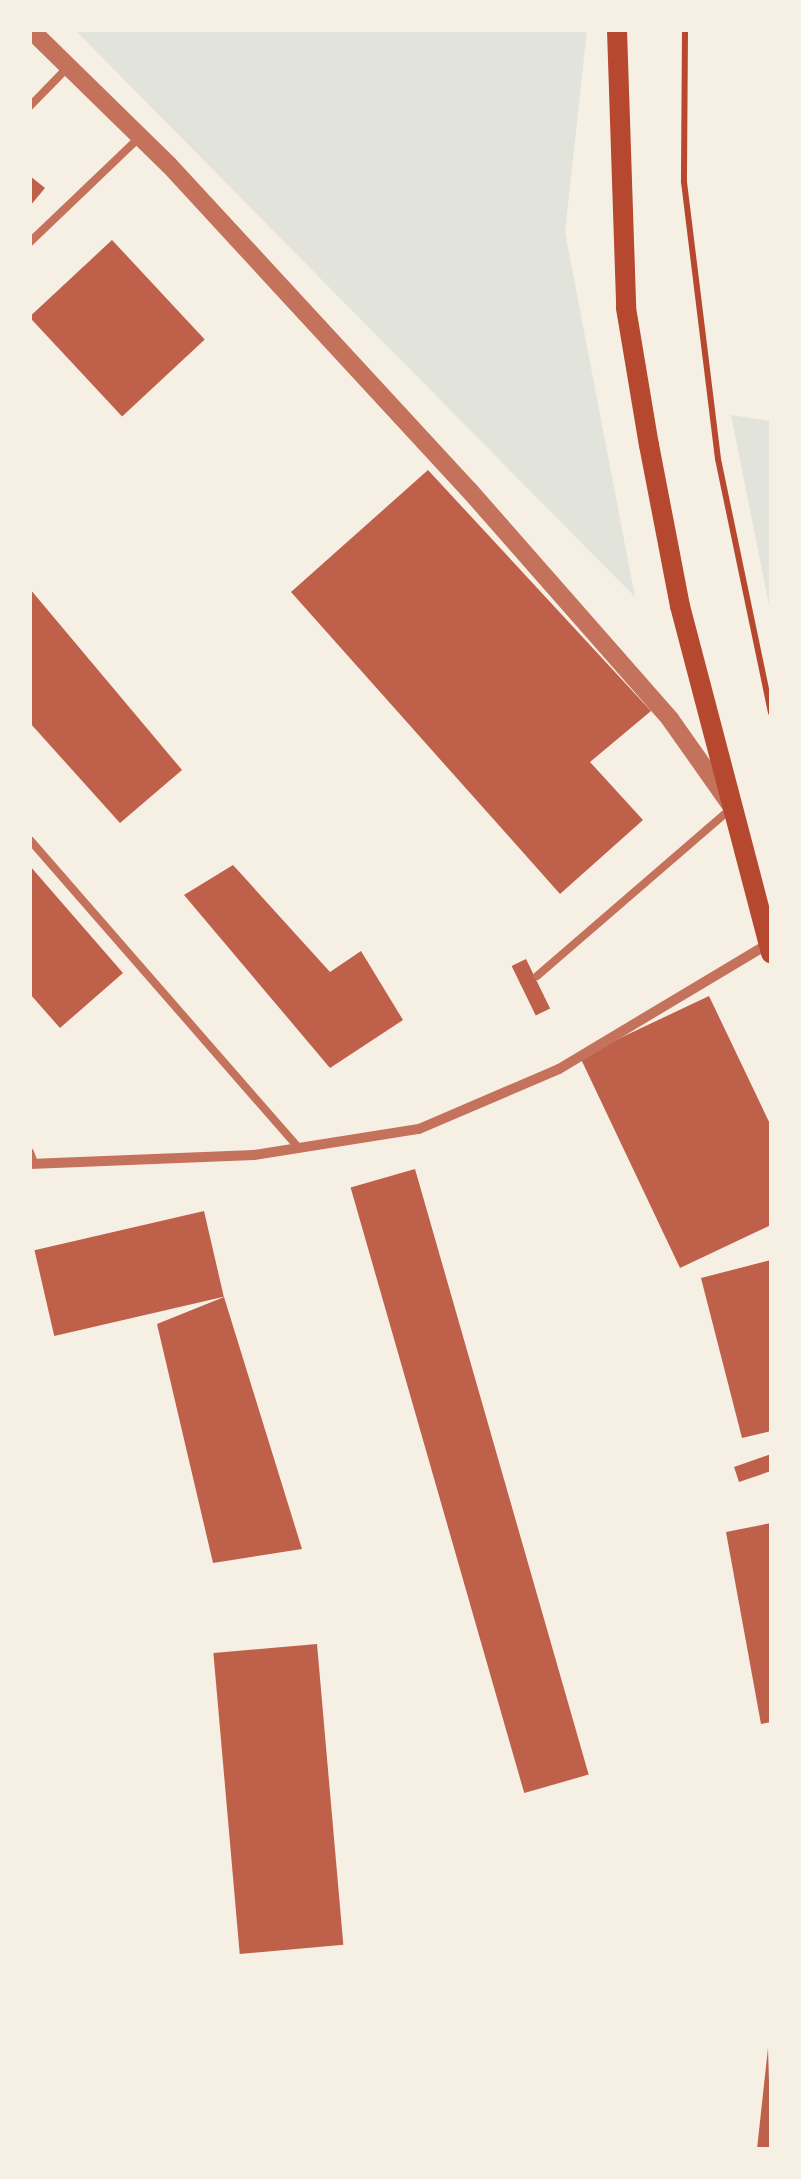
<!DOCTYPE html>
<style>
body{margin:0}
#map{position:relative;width:801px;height:2179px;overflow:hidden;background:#f6efe4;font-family:"DM Sans",sans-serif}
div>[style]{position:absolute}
.green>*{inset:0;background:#e2e4dc}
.building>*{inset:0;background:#bf614a;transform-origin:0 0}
.path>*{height:6px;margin:-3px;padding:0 3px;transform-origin:3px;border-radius:3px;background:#b5482f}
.service>*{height:8px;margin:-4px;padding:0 4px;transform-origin:4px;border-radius:4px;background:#c5725c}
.minor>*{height:10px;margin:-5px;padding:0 5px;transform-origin:5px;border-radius:5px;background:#c5725c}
.tertiary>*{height:18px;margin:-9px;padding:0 9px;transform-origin:9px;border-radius:9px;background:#c5725c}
.secondary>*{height:20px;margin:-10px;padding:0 10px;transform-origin:10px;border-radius:10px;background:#b5482f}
span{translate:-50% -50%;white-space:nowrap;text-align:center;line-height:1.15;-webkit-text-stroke:8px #f6efe4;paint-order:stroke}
.frame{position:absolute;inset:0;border:32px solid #f6efe4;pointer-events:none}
</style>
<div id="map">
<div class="green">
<div style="clip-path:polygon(75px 30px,587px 30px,565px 232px,635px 597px)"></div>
<div style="clip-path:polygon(731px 415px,771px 421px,771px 615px)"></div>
</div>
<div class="building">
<div style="clip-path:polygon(30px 176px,45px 188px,30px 206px)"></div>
<div style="left:112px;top:240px;width:136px;height:113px;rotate:47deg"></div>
<div style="clip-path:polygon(428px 470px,651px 711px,590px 762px,643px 820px,560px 894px,291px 592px)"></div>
<div style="clip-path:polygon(30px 589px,182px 770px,120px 823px,30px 723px)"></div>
<div style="clip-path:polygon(233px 865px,330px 972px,361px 951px,403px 1020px,330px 1068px,184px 895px)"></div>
<div style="clip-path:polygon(30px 866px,123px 973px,60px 1028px,30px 994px)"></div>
<div style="left:526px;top:959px;width:55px;height:16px;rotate:64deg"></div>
<div style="clip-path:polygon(709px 996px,771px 1126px,771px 1225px,680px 1268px,580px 1057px)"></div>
<div style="left:415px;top:1169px;width:630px;height:67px;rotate:74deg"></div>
<div style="left:204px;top:1211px;width:88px;height:174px;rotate:77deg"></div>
<div style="clip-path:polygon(771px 1260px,771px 1431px,742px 1438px,701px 1278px)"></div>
<div style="clip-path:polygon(224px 1297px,302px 1549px,213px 1563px,157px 1324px)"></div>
<div style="clip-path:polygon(771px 1454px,771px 1471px,739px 1482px,734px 1467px)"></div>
<div style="clip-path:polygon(771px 1523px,771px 1722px,761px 1724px,726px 1532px)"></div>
<div style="left:317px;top:1644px;width:302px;height:104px;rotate:85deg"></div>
<div style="clip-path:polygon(768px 2048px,771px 2149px,757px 2149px)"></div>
</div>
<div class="path">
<div style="left:685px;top:30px;width:152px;rotate:90.4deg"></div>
<div style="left:684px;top:182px;width:279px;rotate:83deg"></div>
<div style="left:718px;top:459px;width:259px;rotate:78.2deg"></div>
</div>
<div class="service">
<div style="left:30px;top:106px;width:54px;rotate:-45.7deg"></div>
<div style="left:30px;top:242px;width:151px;rotate:-43.7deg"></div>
<div style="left:30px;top:840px;width:409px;rotate:48.9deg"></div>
<div style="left:537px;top:976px;width:254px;rotate:-40.8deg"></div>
<div style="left:30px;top:1152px;width:12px;rotate:70deg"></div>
</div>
<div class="minor">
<div style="left:30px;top:1164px;width:224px;rotate:-2.3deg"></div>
<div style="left:254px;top:1155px;width:167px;rotate:-9deg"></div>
<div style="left:419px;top:1129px;width:152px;rotate:-23.2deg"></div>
<div style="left:559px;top:1069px;width:244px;rotate:-30.9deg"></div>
</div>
<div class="tertiary">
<div style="left:31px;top:30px;width:193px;rotate:44.4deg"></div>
<div style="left:169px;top:165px;width:442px;rotate:47.3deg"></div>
<div style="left:469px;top:490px;width:305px;rotate:48.7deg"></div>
<div style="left:670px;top:719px;width:104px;rotate:54.8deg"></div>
</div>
<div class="secondary">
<div style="left:617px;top:30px;width:278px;rotate:88.1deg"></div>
<div style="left:626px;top:308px;width:139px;rotate:80.5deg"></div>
<div style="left:649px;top:445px;width:164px;rotate:79.1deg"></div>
<div style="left:680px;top:606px;width:359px;rotate:75.3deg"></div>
</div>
<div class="frame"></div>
</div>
